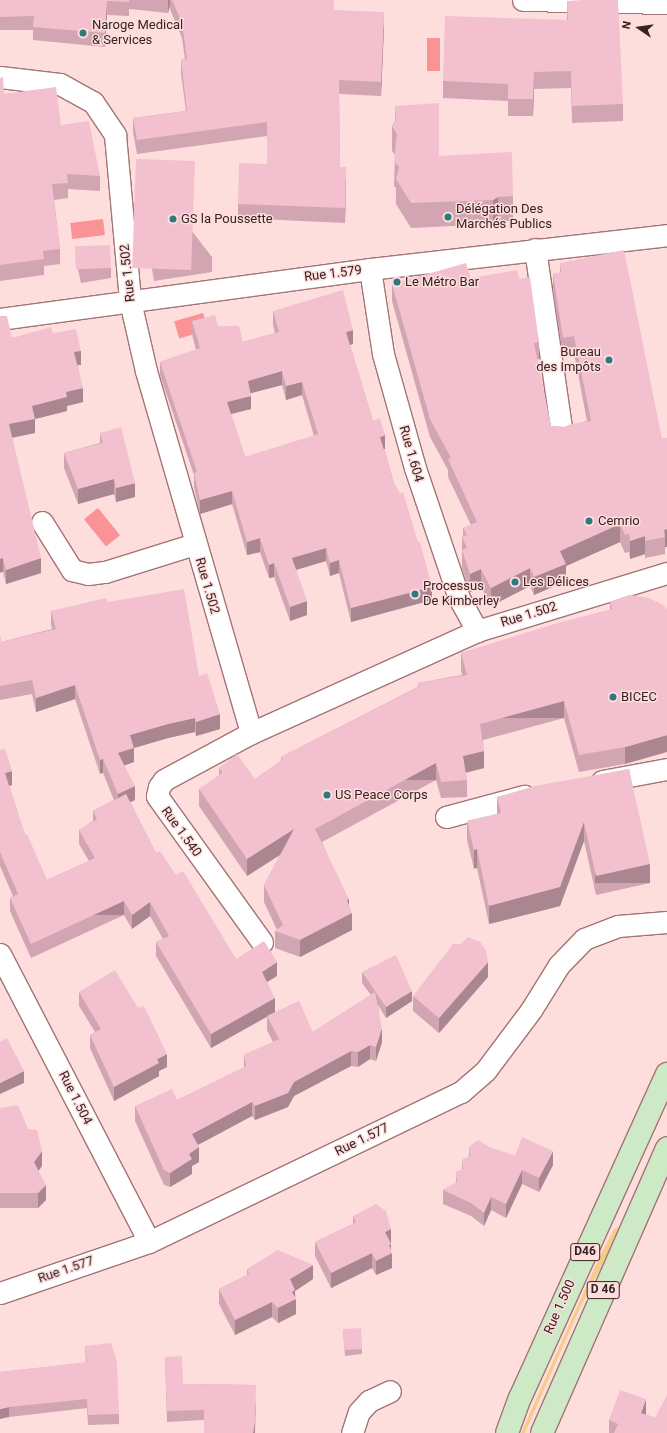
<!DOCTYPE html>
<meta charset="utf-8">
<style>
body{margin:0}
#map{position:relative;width:667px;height:1433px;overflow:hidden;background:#fedddd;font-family:Roboto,sans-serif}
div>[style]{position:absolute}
.green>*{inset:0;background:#f5cc8b}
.water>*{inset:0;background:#fa9396;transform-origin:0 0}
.roads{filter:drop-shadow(1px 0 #a37475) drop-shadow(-1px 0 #a37475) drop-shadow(0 1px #a37475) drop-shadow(0 -1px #a37475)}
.street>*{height:21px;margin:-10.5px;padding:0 10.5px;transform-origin:10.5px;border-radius:10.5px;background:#fff}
.primary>*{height:22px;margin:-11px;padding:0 11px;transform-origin:11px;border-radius:11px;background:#cde9c5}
.wall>*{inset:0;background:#d1a5b2}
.shaded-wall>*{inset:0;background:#aa8691;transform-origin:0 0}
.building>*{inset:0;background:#f3c0cf;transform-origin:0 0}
.dots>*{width:11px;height:11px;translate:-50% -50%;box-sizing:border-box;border:2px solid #fedddd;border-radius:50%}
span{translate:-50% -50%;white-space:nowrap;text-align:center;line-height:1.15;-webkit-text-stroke:3px #fedddd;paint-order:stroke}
.shield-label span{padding:1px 3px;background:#fedddd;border:1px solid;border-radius:3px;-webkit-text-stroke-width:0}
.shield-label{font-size:12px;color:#372323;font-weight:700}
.poi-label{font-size:13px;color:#372323}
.left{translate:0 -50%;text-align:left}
.right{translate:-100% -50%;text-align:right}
.street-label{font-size:13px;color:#372323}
.north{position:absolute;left:619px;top:8px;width:40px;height:40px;-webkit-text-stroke:3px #fedddd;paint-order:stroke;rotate:283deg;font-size:11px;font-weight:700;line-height:16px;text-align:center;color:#372323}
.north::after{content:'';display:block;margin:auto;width:14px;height:18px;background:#372323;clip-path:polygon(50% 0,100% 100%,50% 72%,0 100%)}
</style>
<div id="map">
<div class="green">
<div style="clip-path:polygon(619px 1227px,619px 1232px,579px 1310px,525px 1433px,521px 1433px,598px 1260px,614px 1229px)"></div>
</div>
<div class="water">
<div style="left:427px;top:38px;width:13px;height:33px"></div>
<div style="left:103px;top:219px;width:16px;height:33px;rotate:83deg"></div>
<div style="left:203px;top:313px;width:18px;height:30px;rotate:74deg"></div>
<div style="left:98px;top:508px;width:35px;height:18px;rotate:51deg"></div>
</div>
<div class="roads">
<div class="street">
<div style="left:523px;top:0;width:144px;rotate:1.2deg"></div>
<div style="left:0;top:77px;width:60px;rotate:6.7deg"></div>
<div style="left:60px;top:84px;width:38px;rotate:29deg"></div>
<div style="left:93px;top:102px;width:40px;rotate:56deg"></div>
<div style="left:115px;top:135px;width:167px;rotate:84.8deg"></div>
<div style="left:130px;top:301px;width:72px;rotate:77.1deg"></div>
<div style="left:146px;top:371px;width:377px;rotate:73.8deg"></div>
<div style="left:251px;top:733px;width:248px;rotate:-24.3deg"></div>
<div style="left:477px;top:631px;width:199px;rotate:-17deg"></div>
<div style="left:535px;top:249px;width:186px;rotate:81.7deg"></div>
<div style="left:370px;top:269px;width:86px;rotate:81.3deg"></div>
<div style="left:383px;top:354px;width:118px;rotate:74.3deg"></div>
<div style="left:415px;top:468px;width:137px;rotate:71.3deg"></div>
<div style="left:459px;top:598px;width:38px;rotate:61deg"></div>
<div style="left:0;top:319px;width:373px;rotate:-7.7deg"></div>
<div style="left:370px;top:269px;width:299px;rotate:-6.5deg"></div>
<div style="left:42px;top:522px;width:57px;rotate:58deg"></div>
<div style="left:72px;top:570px;width:16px;rotate:14deg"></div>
<div style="left:88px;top:574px;width:17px;rotate:-7deg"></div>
<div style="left:105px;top:572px;width:94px;rotate:-17.3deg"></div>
<div style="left:251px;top:733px;width:99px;rotate:151.6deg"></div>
<div style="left:164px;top:780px;width:9px;rotate:126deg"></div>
<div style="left:159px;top:787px;width:9px;rotate:103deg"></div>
<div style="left:157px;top:796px;width:180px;rotate:54.3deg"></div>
<div style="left:602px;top:781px;width:66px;rotate:-10.5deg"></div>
<div style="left:446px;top:817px;width:81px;rotate:-15.1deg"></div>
<div style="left:0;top:954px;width:324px;rotate:62.6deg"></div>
<div style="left:0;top:1293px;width:157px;rotate:-18.9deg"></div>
<div style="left:149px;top:1242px;width:346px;rotate:-25.7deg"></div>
<div style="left:461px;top:1092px;width:33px;rotate:-41deg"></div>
<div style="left:486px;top:1070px;width:75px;rotate:-53.1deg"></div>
<div style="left:531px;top:1010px;width:53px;rotate:-58.1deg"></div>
<div style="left:559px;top:965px;width:36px;rotate:-46deg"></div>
<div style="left:584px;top:939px;width:36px;rotate:-21deg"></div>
<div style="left:618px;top:926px;width:49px;rotate:-4.7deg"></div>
<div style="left:352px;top:1433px;width:22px;rotate:-72deg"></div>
<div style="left:359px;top:1412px;width:15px;rotate:-48deg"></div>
<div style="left:369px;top:1401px;width:23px;rotate:-25deg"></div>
</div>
<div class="primary">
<div style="left:507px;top:1433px;width:37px;rotate:-70deg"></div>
<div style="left:520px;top:1398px;width:356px;rotate:-65.6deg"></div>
<div style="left:542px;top:1433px;width:311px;rotate:-66.3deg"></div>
</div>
</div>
<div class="wall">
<div style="clip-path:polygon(0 0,239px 0,239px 1px,334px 10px,384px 26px,381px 96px,339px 94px,340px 167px,346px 181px,345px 223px,238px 218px,238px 204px,267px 164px,267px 136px,137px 154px,133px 132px,133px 118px,186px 111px,181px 74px,181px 60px,185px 59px,182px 38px,170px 9px,170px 5px,168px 13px,129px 9px,129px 16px,107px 15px,105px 47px,33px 40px,33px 30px,0 30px)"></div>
<div style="clip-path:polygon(567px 1px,623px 104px,623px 121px,572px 123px,571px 88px,534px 89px,533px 116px,508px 116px,508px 101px,443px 98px,443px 81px,567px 20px)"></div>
<div style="clip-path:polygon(0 78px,4px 94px,61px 125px,100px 176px,100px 191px,68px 189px,68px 198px,54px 200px,60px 249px,60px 264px,44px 266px,44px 275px,0 281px)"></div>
<div style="clip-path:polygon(395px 106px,439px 156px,513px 196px,513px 221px,498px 221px,493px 224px,411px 228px,396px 204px,396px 188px,394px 186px,395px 155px,392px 151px,392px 126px,395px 121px)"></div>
<div style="clip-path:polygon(136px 159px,212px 257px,212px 272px,154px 281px,136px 174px)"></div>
<div style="clip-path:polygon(76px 251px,111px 268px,111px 278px,81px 283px,76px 261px)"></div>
<div style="clip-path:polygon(560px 263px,662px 439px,667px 438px,667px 547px,665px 547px,665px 554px,645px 558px,645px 554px,630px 559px,629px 552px,625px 553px,620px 542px,566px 566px,566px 581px,534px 595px,530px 586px,491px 606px,481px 587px,470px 592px,462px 568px,462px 537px,463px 536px,463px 528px,471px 525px,448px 477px,448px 470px,430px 437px,392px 301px,392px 284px,471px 278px,519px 279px,539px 342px,539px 359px,537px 360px,551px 426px,564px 427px,587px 421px,574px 353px,563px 355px,553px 291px,553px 274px,560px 273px)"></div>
<div style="clip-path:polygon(evenodd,273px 311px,353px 344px,350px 345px,373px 421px,385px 449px,384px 449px,394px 483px,432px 600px,351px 622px,339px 573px,330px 576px,326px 561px,296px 570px,307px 615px,290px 621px,274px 577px,269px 578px,260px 552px,247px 555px,232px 504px,200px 514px,194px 487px,194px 475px,160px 375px,160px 362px,196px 350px,192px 334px,192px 321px,218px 326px,243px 342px,275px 333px,273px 325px,273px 311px,282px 385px,286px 400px,302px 395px,314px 436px,245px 457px,231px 414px,251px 409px,250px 393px,282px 385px)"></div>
<div style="clip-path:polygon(0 316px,12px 338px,53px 333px,81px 365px,78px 365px,83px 402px,67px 406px,67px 411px,35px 419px,35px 433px,12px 438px,41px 573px,6px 584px,3px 572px,0 573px)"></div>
<div style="clip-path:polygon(100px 433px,135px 497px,116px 502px,114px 494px,78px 504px,64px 468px,64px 453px,100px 443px)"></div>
<div style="clip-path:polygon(630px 595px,625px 764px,579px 772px,564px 718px,483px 740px,484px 768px,466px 773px,467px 780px,467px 797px,441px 798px,436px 780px,322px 842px,349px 907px,352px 930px,300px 957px,275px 948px,275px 931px,277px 930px,264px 902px,264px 885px,280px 855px,247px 876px,199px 806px,199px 789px,219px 776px,219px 768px,255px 779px,281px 761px,281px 757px,418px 687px,418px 683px,462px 675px,461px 670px,461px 653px,610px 610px,610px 602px)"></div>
<div style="clip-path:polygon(108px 602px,199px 676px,220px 729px,196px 736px,195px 732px,168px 738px,134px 748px,134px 762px,124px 765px,135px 800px,130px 802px,156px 853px,176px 875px,236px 959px,277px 976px,267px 982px,275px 1012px,313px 1032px,371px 995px,362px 983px,362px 972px,412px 1001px,386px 1018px,378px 1005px,382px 1042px,376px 1061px,370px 1059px,358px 1067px,351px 1066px,294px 1096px,288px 1107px,255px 1120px,252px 1116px,198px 1145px,199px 1162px,192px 1166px,192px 1174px,170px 1187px,164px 1185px,135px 1121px,135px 1106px,177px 1100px,244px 1068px,244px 1055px,273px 1042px,267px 1030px,267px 1017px,211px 1048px,156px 956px,156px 942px,163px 939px,150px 916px,132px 929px,124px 915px,31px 958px,10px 911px,10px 898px,13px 896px,0 866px,0 750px,12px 785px,9px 786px,25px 835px,47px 880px,89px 861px,79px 844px,79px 830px,93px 821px,93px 811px,114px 800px,103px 773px,100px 774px,75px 699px,36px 712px,32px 694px,0 700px,0 636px,1px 642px,52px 629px,51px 625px,51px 611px)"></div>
<div style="clip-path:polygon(629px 769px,650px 883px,596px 895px,584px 841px,560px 906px,489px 924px,477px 868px,474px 869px,467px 840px,467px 821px,497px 814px,497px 797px)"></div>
<div style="clip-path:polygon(488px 977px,439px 1033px,413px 1011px,413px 996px)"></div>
<div style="clip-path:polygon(79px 992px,167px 1067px,159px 1071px,159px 1076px,114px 1101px,90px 1048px,90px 1035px,95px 1032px,79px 1006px)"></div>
<div style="clip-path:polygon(0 1108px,42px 1166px,38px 1170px,46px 1200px,38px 1208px,0 1208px)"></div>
<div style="clip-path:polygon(469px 1147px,491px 1148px,515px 1156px,553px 1165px,539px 1192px,522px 1184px,506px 1218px,491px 1210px,484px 1226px,471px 1216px,443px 1204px,443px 1190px,456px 1183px,456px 1172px,462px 1170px,462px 1160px,469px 1157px)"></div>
<div style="clip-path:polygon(353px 1216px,391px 1229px,391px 1250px,392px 1268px,376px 1275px,372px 1268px,331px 1288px,315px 1256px,315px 1242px,353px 1224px)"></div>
<div style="clip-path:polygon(247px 1269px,313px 1279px,295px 1291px,296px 1314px,278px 1323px,272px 1317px,235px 1335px,219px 1304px,219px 1289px,247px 1275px)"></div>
<div style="clip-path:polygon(343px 1330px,362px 1349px,362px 1354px,345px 1356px)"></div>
<div style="clip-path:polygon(85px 1346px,119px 1414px,119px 1424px,88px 1425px,87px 1408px,9px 1417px,0 1372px,86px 1363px)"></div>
<div style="clip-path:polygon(165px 1357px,183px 1384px,256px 1385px,204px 1420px,167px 1422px)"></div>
<div style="clip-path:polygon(645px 1414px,655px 1418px,667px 1433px,609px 1433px,609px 1420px,646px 1414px)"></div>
</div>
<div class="shaded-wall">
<div style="clip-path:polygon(168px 0,170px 0,170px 5px,168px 13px)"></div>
<div style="clip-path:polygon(107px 1px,107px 15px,105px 47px,105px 33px)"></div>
<div style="clip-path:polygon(384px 12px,384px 26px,381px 96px,381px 82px)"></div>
<div style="clip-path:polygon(534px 72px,534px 89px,533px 116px,533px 99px)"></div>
<div style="clip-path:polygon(346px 167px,346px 181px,345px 223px,345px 208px)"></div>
<div style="clip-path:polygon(498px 197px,498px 221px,493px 224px,493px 200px)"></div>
<div style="clip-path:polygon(353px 330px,353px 344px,346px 346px,346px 332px)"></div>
<div style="left:81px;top:351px;width:14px;height:7px;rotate:90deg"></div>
<div style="clip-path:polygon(282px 371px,282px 385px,248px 394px,248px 381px)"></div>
<div style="clip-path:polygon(302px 382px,302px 395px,286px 400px,286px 386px)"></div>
<div style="clip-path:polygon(83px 388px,83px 402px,67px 406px,67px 411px,35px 419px,35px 433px,9px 438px,9px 424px,32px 406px,66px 392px)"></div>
<div style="clip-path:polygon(251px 396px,251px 409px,227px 415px,227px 402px)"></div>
<div style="clip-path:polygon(385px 435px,385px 449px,380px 450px,380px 437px)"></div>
<div style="clip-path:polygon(114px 479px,114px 494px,78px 504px,78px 489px)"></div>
<div style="clip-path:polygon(135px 483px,135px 497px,116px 502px,116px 488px)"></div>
<div style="clip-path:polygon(232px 491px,232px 504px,200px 514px,200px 500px)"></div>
<div style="clip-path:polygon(620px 524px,620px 542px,566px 566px,566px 581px,534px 595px,534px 577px,560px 551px)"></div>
<div style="clip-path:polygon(667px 529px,667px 547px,665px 547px,665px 537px,664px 530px)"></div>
<div style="clip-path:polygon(645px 536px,645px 554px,630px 559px,630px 541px)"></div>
<div style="clip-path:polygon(260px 538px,260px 552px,247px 555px,247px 542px)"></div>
<div style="clip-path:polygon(326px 548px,326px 561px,292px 571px,292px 558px)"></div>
<div style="left:3px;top:558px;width:14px;height:3px;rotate:90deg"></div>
<div style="clip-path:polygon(41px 558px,41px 573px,6px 584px,6px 570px)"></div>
<div style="clip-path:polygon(339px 560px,339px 573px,330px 576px,330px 563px)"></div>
<div style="clip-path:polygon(274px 563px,274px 577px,269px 578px,269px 565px)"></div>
<div style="clip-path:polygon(530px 568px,530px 586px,491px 606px,491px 588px)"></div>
<div style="clip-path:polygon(481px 569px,481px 587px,470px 592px,470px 574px)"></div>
<div style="clip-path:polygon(432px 587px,432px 600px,351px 622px,351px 608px)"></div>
<div style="clip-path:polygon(307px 601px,307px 615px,290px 621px,290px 607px)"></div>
<div style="clip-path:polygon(75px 685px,75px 699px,36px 712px,36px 698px)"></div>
<div style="left:564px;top:701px;width:17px;height:87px;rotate:90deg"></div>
<div style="clip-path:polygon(220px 714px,220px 729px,196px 736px,196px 722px)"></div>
<div style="clip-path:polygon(195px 718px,195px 732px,168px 738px,134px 748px,134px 762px,118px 768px,118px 753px,130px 735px,168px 724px)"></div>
<div style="clip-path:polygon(667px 735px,667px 752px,625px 764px,625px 747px)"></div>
<div style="clip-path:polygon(484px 751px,484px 768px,463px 773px,463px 756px)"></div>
<div style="left:103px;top:759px;width:14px;height:3px;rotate:90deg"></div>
<div style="left:436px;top:763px;width:17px;height:138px;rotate:90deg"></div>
<div style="clip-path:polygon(12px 771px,12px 785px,5px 787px,5px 773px)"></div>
<div style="clip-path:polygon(135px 786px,135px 800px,118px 808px,118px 794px)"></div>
<div style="clip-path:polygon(584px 822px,584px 841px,560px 906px,489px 924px,489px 906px)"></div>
<div style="clip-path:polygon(294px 829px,294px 846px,247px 876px,247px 859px)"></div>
<div style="left:477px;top:849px;width:19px;height:3px;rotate:90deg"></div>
<div style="left:650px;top:864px;width:19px;height:55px;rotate:90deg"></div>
<div style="clip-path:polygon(349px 899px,349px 914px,352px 913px,352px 930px,300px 957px,300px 940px,347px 900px)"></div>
<div style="left:124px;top:901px;width:14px;height:102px;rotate:90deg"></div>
<div style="clip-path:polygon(150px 902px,150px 916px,132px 929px,132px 915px)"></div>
<div style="clip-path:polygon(277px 962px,277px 976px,262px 985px,262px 972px)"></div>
<div style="clip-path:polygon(488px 962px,488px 977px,439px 1033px,439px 1018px)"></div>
<div style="clip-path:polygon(412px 991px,412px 1001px,386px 1018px,386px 1007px)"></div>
<div style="clip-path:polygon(275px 998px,275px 1012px,211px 1048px,211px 1034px)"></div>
<div style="clip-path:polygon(382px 1028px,382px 1042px,376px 1061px,376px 1047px)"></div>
<div style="clip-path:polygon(370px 1045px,370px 1059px,358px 1067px,358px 1052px)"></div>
<div style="clip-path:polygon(351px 1051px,351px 1066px,294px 1096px,288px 1107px,255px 1120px,255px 1106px,294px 1082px)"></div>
<div style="clip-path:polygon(167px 1054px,167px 1067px,159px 1071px,159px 1076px,114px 1101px,114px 1087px,157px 1059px)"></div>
<div style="clip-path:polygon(24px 1071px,24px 1083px,0 1094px,0 1083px)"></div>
<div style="clip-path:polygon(252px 1102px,252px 1116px,192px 1148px,192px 1134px)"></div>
<div style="clip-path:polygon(199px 1147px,199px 1162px,192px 1166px,192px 1174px,170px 1187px,170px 1173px,189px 1154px)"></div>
<div style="clip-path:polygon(42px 1151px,42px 1166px,34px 1177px,34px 1162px)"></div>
<div style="clip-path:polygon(553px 1151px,553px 1165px,539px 1192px,539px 1178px)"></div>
<div style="clip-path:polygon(522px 1170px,522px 1184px,506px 1218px,506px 1204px)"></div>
<div style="clip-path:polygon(46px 1185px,46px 1200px,38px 1208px,38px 1193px)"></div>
<div style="clip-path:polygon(491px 1197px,491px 1210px,484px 1226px,484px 1213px)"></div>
<div style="clip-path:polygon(391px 1229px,391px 1244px,385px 1232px)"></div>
<div style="clip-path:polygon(391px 1244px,391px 1254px,392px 1253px,392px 1268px,376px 1275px,376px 1261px,389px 1245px)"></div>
<div style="clip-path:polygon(372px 1253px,372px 1268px,331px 1288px,331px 1273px)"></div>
<div style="clip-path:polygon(313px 1265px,313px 1279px,295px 1291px,295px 1300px,296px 1299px,296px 1314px,278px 1323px,278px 1308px,290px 1279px)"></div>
<div style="clip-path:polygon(272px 1302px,272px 1317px,235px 1335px,235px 1320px)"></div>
<div style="clip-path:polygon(256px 1396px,255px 1432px,255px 1433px,253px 1433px)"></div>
<div style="clip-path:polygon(646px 1399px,646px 1414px,641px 1427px,641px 1413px)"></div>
<div style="clip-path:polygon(9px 1407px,9px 1417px,0 1419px,0 1409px)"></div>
</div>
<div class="building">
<div style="clip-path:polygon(0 0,129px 0,129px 2px,107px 1px,105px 33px,33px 27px,34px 16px,0 17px)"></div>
<div style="clip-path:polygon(172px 0,334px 0,334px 10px,384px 12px,381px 82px,339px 80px,340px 167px,346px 167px,345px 208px,238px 204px,239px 163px,267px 164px,267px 122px,137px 140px,133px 118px,187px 111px,181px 60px,187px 59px,182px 23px)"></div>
<div style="clip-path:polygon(582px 0,618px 0,623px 104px,572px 106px,571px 71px,534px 72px,533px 99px,508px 99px,508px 84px,443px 81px,445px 16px,568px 20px,567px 1px)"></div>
<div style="clip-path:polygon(3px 77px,4px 94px,56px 87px,61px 125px,89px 121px,100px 176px,67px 174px,68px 183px,52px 184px,60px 249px,43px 251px,44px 259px,0 265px,0 78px)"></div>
<div style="clip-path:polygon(439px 103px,439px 156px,512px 152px,513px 196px,498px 197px,493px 200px,411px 203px,396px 179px,399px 167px,394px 161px,397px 134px,392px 126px,396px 120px,395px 106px)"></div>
<div style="left:136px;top:159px;width:59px;height:109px;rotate:2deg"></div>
<div style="left:110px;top:245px;width:23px;height:35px;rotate:88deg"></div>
<div style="clip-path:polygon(624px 250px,662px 439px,667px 438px,667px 529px,664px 530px,665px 537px,645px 541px,645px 536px,630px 541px,629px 534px,625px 535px,620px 524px,560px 551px,566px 564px,534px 577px,530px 568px,491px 588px,481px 569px,470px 574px,462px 550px,467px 548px,462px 537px,467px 535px,463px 528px,477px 522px,448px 459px,451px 458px,430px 419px,392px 284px,466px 263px,471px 278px,517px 270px,519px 279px,530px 277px,539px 342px,534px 343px,551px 426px,564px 427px,571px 424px,591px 421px,574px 336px,563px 338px,553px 274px,561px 272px,560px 263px)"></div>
<div style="clip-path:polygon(evenodd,343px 290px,353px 330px,346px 332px,373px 421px,380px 418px,385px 435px,380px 437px,394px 483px,400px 493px,403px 492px,418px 542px,420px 542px,432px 587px,351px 608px,339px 560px,330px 563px,326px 548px,292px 558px,307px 601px,290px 607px,274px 563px,269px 565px,260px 538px,247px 542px,232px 491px,200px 500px,194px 473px,197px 472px,160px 362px,200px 348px,192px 321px,215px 315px,218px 326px,239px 326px,243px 342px,279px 332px,273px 311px,343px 290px,282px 371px,286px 386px,302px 382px,318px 434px,245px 457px,227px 402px,251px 396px,248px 381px,282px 371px)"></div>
<div style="clip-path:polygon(0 316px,7px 316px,12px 338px,51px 327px,53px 333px,76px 329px,81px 351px,74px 352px,83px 388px,66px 392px,67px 397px,32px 406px,35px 419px,9px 424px,41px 558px,6px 570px,3px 558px,0 559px)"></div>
<div style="clip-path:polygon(121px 427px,135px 483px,116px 488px,114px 479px,78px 489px,64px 453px,103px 443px,100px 433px)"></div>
<div style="clip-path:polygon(184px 589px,199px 676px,207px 673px,220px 714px,196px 722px,195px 718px,168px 724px,130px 735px,134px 748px,118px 753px,135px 786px,118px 794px,103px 759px,100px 760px,75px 685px,36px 698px,32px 680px,0 686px,0 636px,1px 642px,56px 629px,51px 611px,106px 598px,108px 602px)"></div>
<div style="clip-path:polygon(630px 595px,649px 598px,663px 605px,667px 609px,667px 735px,625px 747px,579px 755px,564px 701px,480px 724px,484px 751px,463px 756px,467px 780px,441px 782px,436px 763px,315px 829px,349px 899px,347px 900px,352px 913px,300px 940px,275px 931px,283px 925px,264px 885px,294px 829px,247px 859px,199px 789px,222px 773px,219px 768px,237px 754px,255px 779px,282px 760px,281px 757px,419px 687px,418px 683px,467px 675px,461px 653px,554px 624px,612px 609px,610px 602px)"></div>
<div style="clip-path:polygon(5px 749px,12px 771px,5px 773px,25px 835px,27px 834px,47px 880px,95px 858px,79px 830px,97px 819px,93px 811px,126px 794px,156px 853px,160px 851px,176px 875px,183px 871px,236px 959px,264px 941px,277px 962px,262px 972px,275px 998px,211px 1034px,156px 942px,169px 936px,150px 902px,132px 915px,124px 901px,31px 944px,10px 898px,18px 894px,0 852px,0 750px)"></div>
<div style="clip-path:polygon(629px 769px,650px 864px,596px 876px,584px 822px,560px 887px,489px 906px,477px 849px,474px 850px,467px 821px,501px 813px,497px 797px,535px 786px)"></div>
<div style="clip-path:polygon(468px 937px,480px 942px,486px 950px,488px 962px,439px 1018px,413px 996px,453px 944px,461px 944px)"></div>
<div style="clip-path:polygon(396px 955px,412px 991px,386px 1007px,362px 972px)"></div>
<div style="clip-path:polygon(115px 970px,138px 1008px,144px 1006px,167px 1054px,157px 1059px,159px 1063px,114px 1087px,90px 1035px,101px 1029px,79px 992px)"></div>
<div style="clip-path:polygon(375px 992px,382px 1028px,376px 1047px,370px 1045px,358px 1052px,351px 1051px,294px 1082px,288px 1093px,255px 1106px,252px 1102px,192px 1134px,199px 1147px,189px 1154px,192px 1159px,170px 1173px,164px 1170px,135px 1106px,172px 1089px,177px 1100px,246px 1066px,244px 1055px,279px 1039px,267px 1016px,299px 1001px,313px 1032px)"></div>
<div style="clip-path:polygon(7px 1038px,24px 1071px,0 1083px,0 1042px)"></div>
<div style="clip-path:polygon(18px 1105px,28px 1129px,37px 1130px,42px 1151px,34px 1162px,46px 1185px,38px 1193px,0 1193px,0 1108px)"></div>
<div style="clip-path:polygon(522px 1137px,553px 1151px,539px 1178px,522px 1170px,506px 1204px,491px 1197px,484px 1213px,471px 1203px,443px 1190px,457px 1182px,456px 1172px,463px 1169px,462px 1160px,470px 1156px,469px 1147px,478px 1140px,491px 1148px,515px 1156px)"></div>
<div style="clip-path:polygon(376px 1204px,386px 1211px,391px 1229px,385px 1232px,391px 1244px,389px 1245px,392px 1253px,376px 1261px,372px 1253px,331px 1273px,315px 1242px,356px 1222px,353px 1216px)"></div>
<div style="clip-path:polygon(278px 1250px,313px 1265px,290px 1279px,295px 1290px,292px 1292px,296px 1299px,278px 1308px,272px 1302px,235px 1320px,219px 1289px,249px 1274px,247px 1269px)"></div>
<div style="left:361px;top:1328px;width:21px;height:18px;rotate:87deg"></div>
<div style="clip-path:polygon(111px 1343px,117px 1362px,119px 1414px,88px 1415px,87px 1399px,9px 1407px,0 1409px,0 1372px,87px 1362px,85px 1346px)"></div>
<div style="clip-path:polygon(182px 1356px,183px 1384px,256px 1385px,255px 1422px,253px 1433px,204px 1433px,204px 1410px,167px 1411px,165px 1357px)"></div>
<div style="clip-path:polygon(620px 1390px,646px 1399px,641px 1413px,655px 1418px,667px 1395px,667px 1433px,614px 1433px,618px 1424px,609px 1420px)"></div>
</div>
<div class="dots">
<div style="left:83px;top:33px;background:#2f787b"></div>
<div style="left:448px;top:217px;background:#2f787b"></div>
<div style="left:173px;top:219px;background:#2f787b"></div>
<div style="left:397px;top:282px;background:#2f787b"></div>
<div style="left:609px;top:360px;background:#2f787b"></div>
<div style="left:589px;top:521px;background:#2f787b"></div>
<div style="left:515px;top:582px;background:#2f787b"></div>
<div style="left:415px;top:594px;background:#2f787b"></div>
<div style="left:613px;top:697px;background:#2f787b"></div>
<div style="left:327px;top:795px;background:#2f787b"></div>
</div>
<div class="shield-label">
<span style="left:585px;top:1252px">D46</span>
<span style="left:603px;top:1290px">D 46</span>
</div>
<div class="poi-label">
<span class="left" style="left:92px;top:33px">Naroge Medical<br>&amp; Services</span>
<span class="left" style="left:456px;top:217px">Délégation Des<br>Marchés Publics</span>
<span class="left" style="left:181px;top:219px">GS la Poussette</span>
<span class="left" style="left:405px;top:282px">Le Métro Bar</span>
<span class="right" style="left:601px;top:360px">Bureau<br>des Impôts</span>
<span class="left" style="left:598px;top:521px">Cemrio</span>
<span class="left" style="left:523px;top:582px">Les Délices</span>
<span class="left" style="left:423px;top:594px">Processus<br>De Kimberley</span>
<span class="left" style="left:621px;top:697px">BICEC</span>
<span class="left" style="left:335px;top:795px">US Peace Corps</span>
</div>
<div class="street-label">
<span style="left:128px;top:273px;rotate:-96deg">Rue 1.502</span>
<span style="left:333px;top:274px;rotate:-7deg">Rue 1.579</span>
<span style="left:411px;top:454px;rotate:74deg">Rue 1.604</span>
<span style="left:207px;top:586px;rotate:74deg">Rue 1.502</span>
<span style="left:529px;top:615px;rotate:-17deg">Rue 1.502</span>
<span style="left:181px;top:832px;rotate:54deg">Rue 1.540</span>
<span style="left:75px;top:1098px;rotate:63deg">Rue 1.504</span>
<span style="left:362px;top:1140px;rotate:-26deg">Rue 1.577</span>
<span style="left:66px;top:1270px;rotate:-19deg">Rue 1.577</span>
<span style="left:560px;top:1307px;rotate:-66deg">Rue 1.500</span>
</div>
<div class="north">N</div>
</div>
